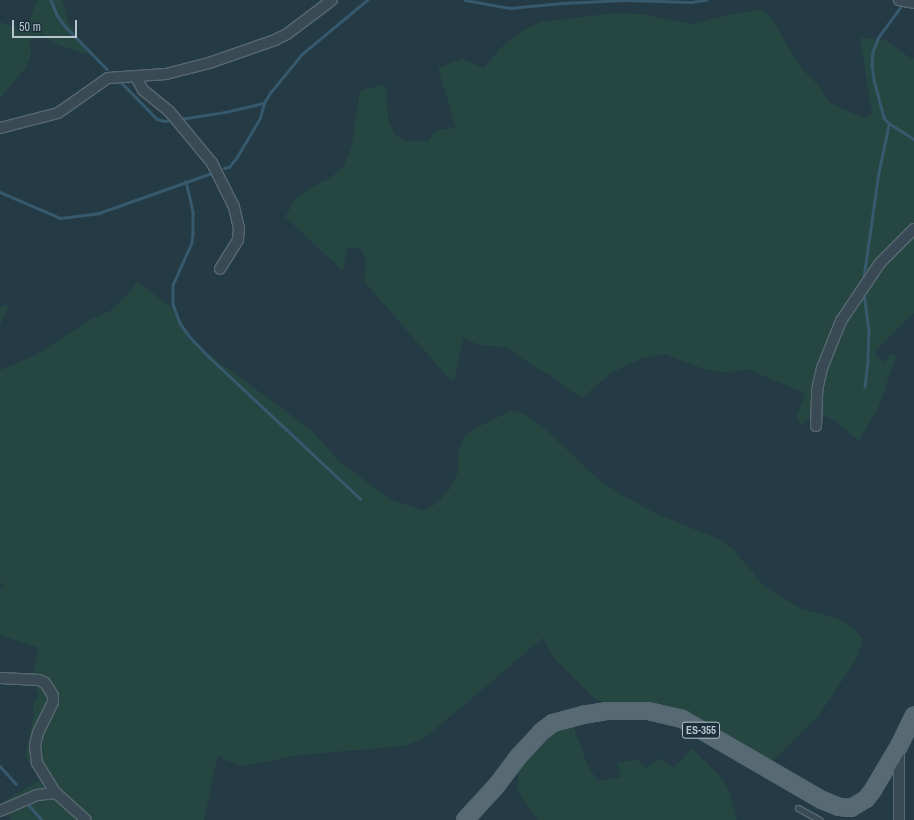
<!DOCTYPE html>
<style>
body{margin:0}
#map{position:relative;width:914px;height:820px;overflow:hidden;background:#243a45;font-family:"Archivo Narrow",sans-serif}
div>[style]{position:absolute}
.green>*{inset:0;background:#264642}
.stream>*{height:2.5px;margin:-1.25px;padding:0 1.25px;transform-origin:1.25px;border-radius:1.25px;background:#36596e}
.roads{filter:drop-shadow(1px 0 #576872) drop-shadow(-1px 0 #576872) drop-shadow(0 1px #576872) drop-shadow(0 -1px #576872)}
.service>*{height:5px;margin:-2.5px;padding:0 2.5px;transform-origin:2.5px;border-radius:2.5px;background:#394a54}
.minor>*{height:10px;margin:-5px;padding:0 5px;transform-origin:5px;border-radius:5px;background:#394a54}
.primary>*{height:16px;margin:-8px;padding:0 8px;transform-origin:8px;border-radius:8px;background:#576a74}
span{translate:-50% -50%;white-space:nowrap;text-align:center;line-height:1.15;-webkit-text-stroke:3.5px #1d2f3a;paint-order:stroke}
.shield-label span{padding:1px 3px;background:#1d2f3a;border:1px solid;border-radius:3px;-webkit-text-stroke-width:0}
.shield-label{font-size:11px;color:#b6c5ce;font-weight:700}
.scale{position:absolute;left:12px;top:20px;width:65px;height:18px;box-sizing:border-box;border:2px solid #b6c5ce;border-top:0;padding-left:5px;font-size:12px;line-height:14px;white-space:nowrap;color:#b6c5ce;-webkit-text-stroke:3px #1d2f3a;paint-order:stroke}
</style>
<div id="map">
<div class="green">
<div style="clip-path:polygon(37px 0,62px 0,68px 21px,88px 55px,59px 45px,41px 34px,30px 41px,31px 55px,25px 69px,0 98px,0 22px,19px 28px,28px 23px)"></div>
<div style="clip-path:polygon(762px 9px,770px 16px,802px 69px,819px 86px,829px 102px,865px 119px,872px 113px,860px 38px,885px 40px,912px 59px,914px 59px,914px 313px,876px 350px,875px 355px,884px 362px,891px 353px,896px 356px,879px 406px,859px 441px,833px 419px,815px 412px,801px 426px,797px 416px,805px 393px,747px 369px,723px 373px,701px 368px,665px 354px,640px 359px,611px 373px,583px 397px,570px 391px,552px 376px,536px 368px,508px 348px,476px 344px,463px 337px,454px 380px,449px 379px,364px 281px,366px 259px,361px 249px,347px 248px,343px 271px,285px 217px,296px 198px,314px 186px,330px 178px,343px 167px,351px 149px,360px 92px,362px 90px,385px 84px,389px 121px,394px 134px,404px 141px,428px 141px,437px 130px,456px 128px,438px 68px,463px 59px,484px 68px,499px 49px,525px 29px,542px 22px,614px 13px,640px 14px,693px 24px,723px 16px)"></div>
<div style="clip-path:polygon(137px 282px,173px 308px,182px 321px,187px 338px,311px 430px,341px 463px,392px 500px,424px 511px,437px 503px,449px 490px,458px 472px,458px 453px,464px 437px,476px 428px,510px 411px,526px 415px,546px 430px,598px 479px,622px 495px,655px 513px,718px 539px,733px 549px,765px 587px,802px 609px,837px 618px,854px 629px,863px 639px,857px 658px,818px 717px,770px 763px,728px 739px,602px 702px,593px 697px,555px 659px,543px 638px,426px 737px,405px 746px,299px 755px,244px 766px,225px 760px,218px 755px,204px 820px,11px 820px,5px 800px,42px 779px,25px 756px,34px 714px,33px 704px,39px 695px,32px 679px,39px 648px,0 635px,0 588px,4px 587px,0 581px,0 370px,34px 356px,90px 320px,110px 311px,130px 292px)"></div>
<div style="clip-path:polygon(9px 305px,0 325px,0 307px)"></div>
<div style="clip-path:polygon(566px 726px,573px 726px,588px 766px,598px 781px,621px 777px,617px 763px,637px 759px,647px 768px,659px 758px,673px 768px,692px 749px,721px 777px,728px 788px,737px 820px,538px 820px,517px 791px,519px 764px,533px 748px,559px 728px)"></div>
</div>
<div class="stream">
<div style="left:51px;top:0;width:16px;rotate:68deg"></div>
<div style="left:57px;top:15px;width:14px;rotate:54deg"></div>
<div style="left:65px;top:26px;width:60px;rotate:45.7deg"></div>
<div style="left:465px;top:0;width:46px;rotate:10.1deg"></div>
<div style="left:510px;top:8px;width:52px;rotate:-5.5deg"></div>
<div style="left:562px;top:3px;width:63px;rotate:-2.7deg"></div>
<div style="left:625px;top:0;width:66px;rotate:1.7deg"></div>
<div style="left:691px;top:2px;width:15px;rotate:-8deg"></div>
<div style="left:904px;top:3px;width:42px;rotate:126.3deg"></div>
<div style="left:879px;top:37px;width:16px;rotate:112deg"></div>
<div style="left:873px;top:52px;width:13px;rotate:94deg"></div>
<div style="left:872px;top:65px;width:15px;rotate:82deg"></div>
<div style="left:874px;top:80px;width:39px;rotate:75deg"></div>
<div style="left:884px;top:118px;width:7px;rotate:45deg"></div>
<div style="left:889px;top:123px;width:30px;rotate:33deg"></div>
<div style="left:121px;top:82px;width:52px;rotate:45.8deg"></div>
<div style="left:157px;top:119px;width:7px;rotate:16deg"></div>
<div style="left:164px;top:121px;width:9px;rotate:-6deg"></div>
<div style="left:180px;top:119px;width:46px;rotate:-8.8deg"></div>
<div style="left:225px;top:112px;width:40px;rotate:-13deg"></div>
<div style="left:224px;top:168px;width:5px;rotate:-11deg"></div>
<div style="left:229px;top:167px;width:13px;rotate:-51deg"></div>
<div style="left:237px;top:157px;width:45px;rotate:-59.5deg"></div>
<div style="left:260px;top:118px;width:16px;rotate:-75deg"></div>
<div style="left:264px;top:103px;width:12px;rotate:-59deg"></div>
<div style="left:270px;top:93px;width:50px;rotate:-50.6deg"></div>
<div style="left:302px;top:54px;width:85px;rotate:-39.7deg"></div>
<div style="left:186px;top:181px;width:32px;rotate:77deg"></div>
<div style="left:193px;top:212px;width:21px;rotate:90deg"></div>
<div style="left:193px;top:233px;width:10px;rotate:96deg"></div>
<div style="left:192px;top:243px;width:46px;rotate:114.3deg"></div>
<div style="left:173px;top:285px;width:19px;rotate:90deg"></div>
<div style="left:173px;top:304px;width:20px;rotate:70deg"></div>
<div style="left:180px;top:323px;width:16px;rotate:55deg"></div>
<div style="left:189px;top:336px;width:28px;rotate:46deg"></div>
<div style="left:208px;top:356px;width:209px;rotate:43.1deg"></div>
<div style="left:0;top:192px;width:65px;rotate:23.4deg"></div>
<div style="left:60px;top:218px;width:39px;rotate:-7deg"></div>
<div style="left:99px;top:213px;width:117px;rotate:-19.5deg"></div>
<div style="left:863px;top:281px;width:107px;rotate:-81.9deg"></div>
<div style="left:878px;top:175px;width:53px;rotate:-78.1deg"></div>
<div style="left:864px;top:292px;width:38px;rotate:83deg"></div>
<div style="left:869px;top:330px;width:32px;rotate:92deg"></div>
<div style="left:868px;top:362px;width:25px;rotate:97deg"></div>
<div style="left:0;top:766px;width:24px;rotate:48deg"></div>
<div style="left:29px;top:805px;width:20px;rotate:49deg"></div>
</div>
<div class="roads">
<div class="service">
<div style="left:798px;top:808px;width:25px;rotate:29deg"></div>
</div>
<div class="minor">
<div style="left:899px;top:0;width:15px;rotate:11deg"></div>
<div style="left:136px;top:77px;width:15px;rotate:62deg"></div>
<div style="left:143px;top:90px;width:33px;rotate:39deg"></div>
<div style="left:169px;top:111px;width:67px;rotate:50.4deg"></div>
<div style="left:212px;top:163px;width:49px;rotate:63.4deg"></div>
<div style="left:234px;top:207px;width:22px;rotate:77deg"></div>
<div style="left:239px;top:228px;width:12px;rotate:95deg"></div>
<div style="left:238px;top:240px;width:34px;rotate:122deg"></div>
<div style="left:0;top:128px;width:60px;rotate:-14.5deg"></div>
<div style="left:58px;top:113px;width:61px;rotate:-35deg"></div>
<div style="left:108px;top:78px;width:58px;rotate:-3.9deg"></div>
<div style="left:166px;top:74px;width:44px;rotate:-14.3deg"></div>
<div style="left:209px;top:63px;width:70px;rotate:-19.2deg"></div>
<div style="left:275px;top:40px;width:13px;rotate:-27deg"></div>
<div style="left:287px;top:34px;width:56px;rotate:-37.1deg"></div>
<div style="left:816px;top:426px;width:36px;rotate:-88deg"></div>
<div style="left:817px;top:390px;width:23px;rotate:-77deg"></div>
<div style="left:822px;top:368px;width:51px;rotate:-68deg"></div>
<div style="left:841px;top:321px;width:70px;rotate:-56.1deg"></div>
<div style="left:880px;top:263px;width:48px;rotate:-45deg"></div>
<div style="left:0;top:678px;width:39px;rotate:3deg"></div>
<div style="left:39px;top:680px;width:7px;rotate:27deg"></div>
<div style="left:45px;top:683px;width:7px;rotate:56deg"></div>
<div style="left:49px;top:689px;width:8px;rotate:60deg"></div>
<div style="left:53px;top:696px;width:6px;rotate:90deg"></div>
<div style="left:53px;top:702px;width:34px;rotate:116deg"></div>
<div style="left:38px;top:733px;width:12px;rotate:104deg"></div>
<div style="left:35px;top:745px;width:18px;rotate:84deg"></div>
<div style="left:37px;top:763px;width:36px;rotate:58deg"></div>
<div style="left:56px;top:793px;width:40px;rotate:42deg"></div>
<div style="left:0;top:811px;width:40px;rotate:-23.4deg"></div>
<div style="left:37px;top:795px;width:19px;rotate:-6deg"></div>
<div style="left:899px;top:820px;width:72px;rotate:-90deg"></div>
</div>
<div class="primary">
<div style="left:465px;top:820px;width:47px;rotate:-47.6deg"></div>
<div style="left:497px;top:785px;width:35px;rotate:-53deg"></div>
<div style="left:518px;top:757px;width:34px;rotate:-47deg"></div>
<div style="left:541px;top:732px;width:15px;rotate:-37deg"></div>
<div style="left:553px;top:723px;width:30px;rotate:-15deg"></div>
<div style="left:582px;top:715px;width:26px;rotate:-9deg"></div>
<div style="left:608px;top:711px;width:40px"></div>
<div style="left:648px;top:711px;width:35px;rotate:13deg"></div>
<div style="left:682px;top:719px;width:162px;rotate:30.1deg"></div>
<div style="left:822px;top:800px;width:18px;rotate:22deg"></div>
<div style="left:839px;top:807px;width:12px;rotate:5deg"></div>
<div style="left:851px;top:808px;width:17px;rotate:-31deg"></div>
<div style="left:866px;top:799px;width:11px;rotate:-52deg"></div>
<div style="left:873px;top:790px;width:51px;rotate:-59.4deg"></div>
<div style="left:899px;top:746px;width:34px;rotate:-64deg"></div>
</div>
</div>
<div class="shield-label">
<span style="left:701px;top:730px">ES-355</span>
</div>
<div class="scale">50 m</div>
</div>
